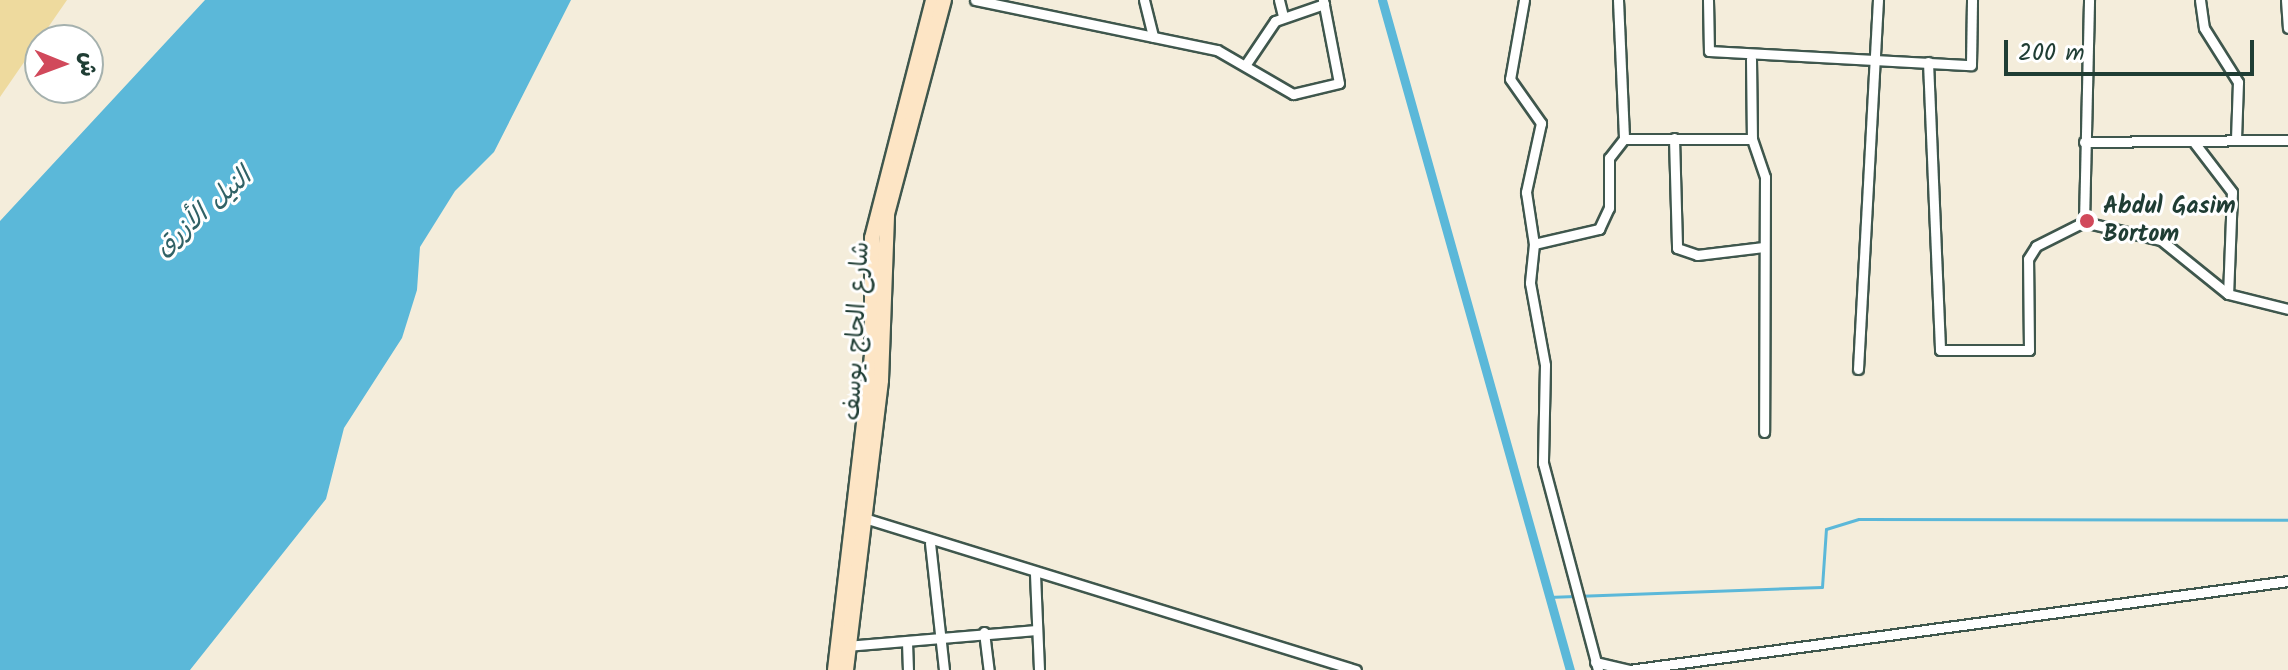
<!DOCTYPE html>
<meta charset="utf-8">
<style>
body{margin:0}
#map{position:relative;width:2288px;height:670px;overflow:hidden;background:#f4eddb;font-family:Kalam,"Playpen Sans Arabic",sans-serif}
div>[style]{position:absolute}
.sand>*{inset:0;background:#eeda9e}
.water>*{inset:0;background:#5bb8d9}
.stream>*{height:3px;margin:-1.5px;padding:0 1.5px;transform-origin:1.5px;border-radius:1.5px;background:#5bb8d9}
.canal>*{height:9px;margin:-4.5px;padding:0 4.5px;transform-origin:4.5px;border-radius:4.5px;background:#5bb8d9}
.roads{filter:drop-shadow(2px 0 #3f574d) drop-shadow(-2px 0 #3f574d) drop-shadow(0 2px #3f574d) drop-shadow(0 -2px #3f574d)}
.street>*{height:9px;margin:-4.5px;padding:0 4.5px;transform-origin:4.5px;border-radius:4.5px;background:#fff}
.secondary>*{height:14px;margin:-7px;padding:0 7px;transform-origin:7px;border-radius:7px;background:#fde5c5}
.dots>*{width:22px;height:22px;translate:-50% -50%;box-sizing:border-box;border:4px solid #fff;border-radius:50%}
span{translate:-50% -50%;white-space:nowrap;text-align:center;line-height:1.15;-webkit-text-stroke:6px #fff;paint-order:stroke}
.poi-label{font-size:24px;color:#1f3d34;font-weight:700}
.left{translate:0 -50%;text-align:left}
.street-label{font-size:24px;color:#1f3d34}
.water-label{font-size:26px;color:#316266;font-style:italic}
.north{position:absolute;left:24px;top:24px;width:80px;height:80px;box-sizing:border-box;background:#fff;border:2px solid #a5b1ae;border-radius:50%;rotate:91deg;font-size:22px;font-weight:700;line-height:32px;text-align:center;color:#1f3d34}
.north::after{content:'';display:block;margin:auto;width:28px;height:36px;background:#d1495b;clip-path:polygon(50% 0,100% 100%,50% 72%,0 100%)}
.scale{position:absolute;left:2004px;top:40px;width:250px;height:36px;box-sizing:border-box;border:4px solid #1f3d34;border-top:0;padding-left:10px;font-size:24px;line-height:28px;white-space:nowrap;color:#1f3d34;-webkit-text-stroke:6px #fff;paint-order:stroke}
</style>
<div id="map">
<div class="sand">
<div style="clip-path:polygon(0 0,67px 0,0 97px)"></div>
</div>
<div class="water">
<div style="clip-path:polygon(205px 0,571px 0,494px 152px,455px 191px,420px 247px,417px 290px,402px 338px,344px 428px,326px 499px,190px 670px,0 670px,0 221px)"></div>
</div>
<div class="stream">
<div style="left:1548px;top:597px;width:274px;rotate:-2.1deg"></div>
<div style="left:1822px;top:587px;width:58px;rotate:-86.1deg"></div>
<div style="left:1826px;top:529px;width:34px;rotate:-17deg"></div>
<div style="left:1859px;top:519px;width:429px;rotate:0.1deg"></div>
</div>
<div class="canal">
<div style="left:1382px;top:0;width:696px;rotate:74.33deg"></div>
</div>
<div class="roads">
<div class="street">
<div style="left:975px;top:0;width:247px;rotate:11.7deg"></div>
<div style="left:1217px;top:50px;width:88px;rotate:30.1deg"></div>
<div style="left:1293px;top:94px;width:47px;rotate:-13.4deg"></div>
<div style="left:1339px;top:83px;width:85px;rotate:-100.9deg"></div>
<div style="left:1144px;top:0;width:38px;rotate:76deg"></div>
<div style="left:1279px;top:0;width:16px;rotate:76deg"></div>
<div style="left:1524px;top:0;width:80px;rotate:100deg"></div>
<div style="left:1510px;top:79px;width:54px;rotate:54.8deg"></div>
<div style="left:1541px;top:123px;width:71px;rotate:102.3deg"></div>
<div style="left:1526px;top:192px;width:53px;rotate:81.3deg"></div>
<div style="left:1534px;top:244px;width:39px;rotate:96deg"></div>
<div style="left:1530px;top:283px;width:83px;rotate:79.6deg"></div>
<div style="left:1545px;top:365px;width:98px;rotate:91.2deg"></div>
<div style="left:1543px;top:463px;width:214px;rotate:75.1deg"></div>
<div style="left:1618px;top:0;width:139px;rotate:87.5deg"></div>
<div style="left:1708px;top:0;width:51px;rotate:88.9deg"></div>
<div style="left:1709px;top:51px;width:262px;rotate:3.1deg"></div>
<div style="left:1971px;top:65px;width:65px;rotate:-89.1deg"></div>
<div style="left:2200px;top:0;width:28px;rotate:82deg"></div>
<div style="left:2204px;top:28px;width:64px;rotate:57.8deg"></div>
<div style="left:2238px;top:82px;width:58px;rotate:92deg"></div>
<div style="left:2286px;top:0;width:28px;rotate:86deg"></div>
<div style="left:1751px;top:59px;width:80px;rotate:89.3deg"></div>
<div style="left:1752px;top:139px;width:40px;rotate:71.1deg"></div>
<div style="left:1765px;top:177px;width:255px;rotate:90.2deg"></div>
<div style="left:1928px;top:62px;width:288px;rotate:87.6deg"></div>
<div style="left:1940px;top:350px;width:89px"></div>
<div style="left:2029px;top:350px;width:91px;rotate:-90.6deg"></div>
<div style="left:2028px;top:259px;width:15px;rotate:-58deg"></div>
<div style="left:2036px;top:246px;width:54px;rotate:-26.6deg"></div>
<div style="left:2084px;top:222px;width:222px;rotate:-88.7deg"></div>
<div style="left:1246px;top:64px;width:52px;rotate:-56deg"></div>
<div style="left:1275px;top:21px;width:52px;rotate:-19.1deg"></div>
<div style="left:1674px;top:138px;width:110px;rotate:88.4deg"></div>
<div style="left:1677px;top:248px;width:21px;rotate:19deg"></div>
<div style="left:1697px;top:255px;width:67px;rotate:-6.8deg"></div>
<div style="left:2193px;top:141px;width:64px;rotate:52.6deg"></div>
<div style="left:2232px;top:192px;width:102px;rotate:92.2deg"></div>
<div style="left:2084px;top:142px;width:204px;rotate:-0.6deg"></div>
<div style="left:2084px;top:222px;width:79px;rotate:13.2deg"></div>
<div style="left:2161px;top:240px;width:86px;rotate:38.9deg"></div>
<div style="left:2228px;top:294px;width:62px;rotate:14deg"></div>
<div style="left:1534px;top:244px;width:67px;rotate:-13deg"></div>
<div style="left:1599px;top:229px;width:23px;rotate:-65deg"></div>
<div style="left:1609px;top:208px;width:50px;rotate:-90deg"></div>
<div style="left:1609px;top:158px;width:24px;rotate:-52deg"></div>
<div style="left:1624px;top:139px;width:128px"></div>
<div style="left:1858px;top:369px;width:370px;rotate:-86.9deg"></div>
<div style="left:861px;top:517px;width:518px;rotate:17.18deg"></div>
<div style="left:930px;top:543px;width:128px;rotate:83.7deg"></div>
<div style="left:1035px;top:574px;width:96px;rotate:87.6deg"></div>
<div style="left:984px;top:632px;width:38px;rotate:83deg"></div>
<div style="left:907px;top:642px;width:28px;rotate:88deg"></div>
<div style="left:846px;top:646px;width:191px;rotate:-4.8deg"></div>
<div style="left:1595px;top:662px;width:35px;rotate:13deg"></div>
<div style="left:1629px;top:670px;width:665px;rotate:-7.69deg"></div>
</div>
<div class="secondary">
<div style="left:835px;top:670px;width:316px;rotate:-83.3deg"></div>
<div style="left:872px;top:356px;width:118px;rotate:-90deg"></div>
<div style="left:872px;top:238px;width:246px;rotate:-75.6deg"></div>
<div style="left:846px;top:670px;width:292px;rotate:-83.1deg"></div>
<div style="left:881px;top:380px;width:166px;rotate:-87.9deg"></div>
<div style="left:887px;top:214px;width:221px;rotate:-75.1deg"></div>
</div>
</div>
<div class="dots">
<div style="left:2087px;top:221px;background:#d1495b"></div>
</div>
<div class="poi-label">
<span class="left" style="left:2103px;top:221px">Abdul Gasim<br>Bortom</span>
</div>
<div class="street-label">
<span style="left:857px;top:331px;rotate:-87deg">شارع الحاج يوسف</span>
</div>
<div class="water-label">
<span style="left:204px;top:213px;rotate:-41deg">النيل الأزرق</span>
</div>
<div class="north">ش</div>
<div class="scale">200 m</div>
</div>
